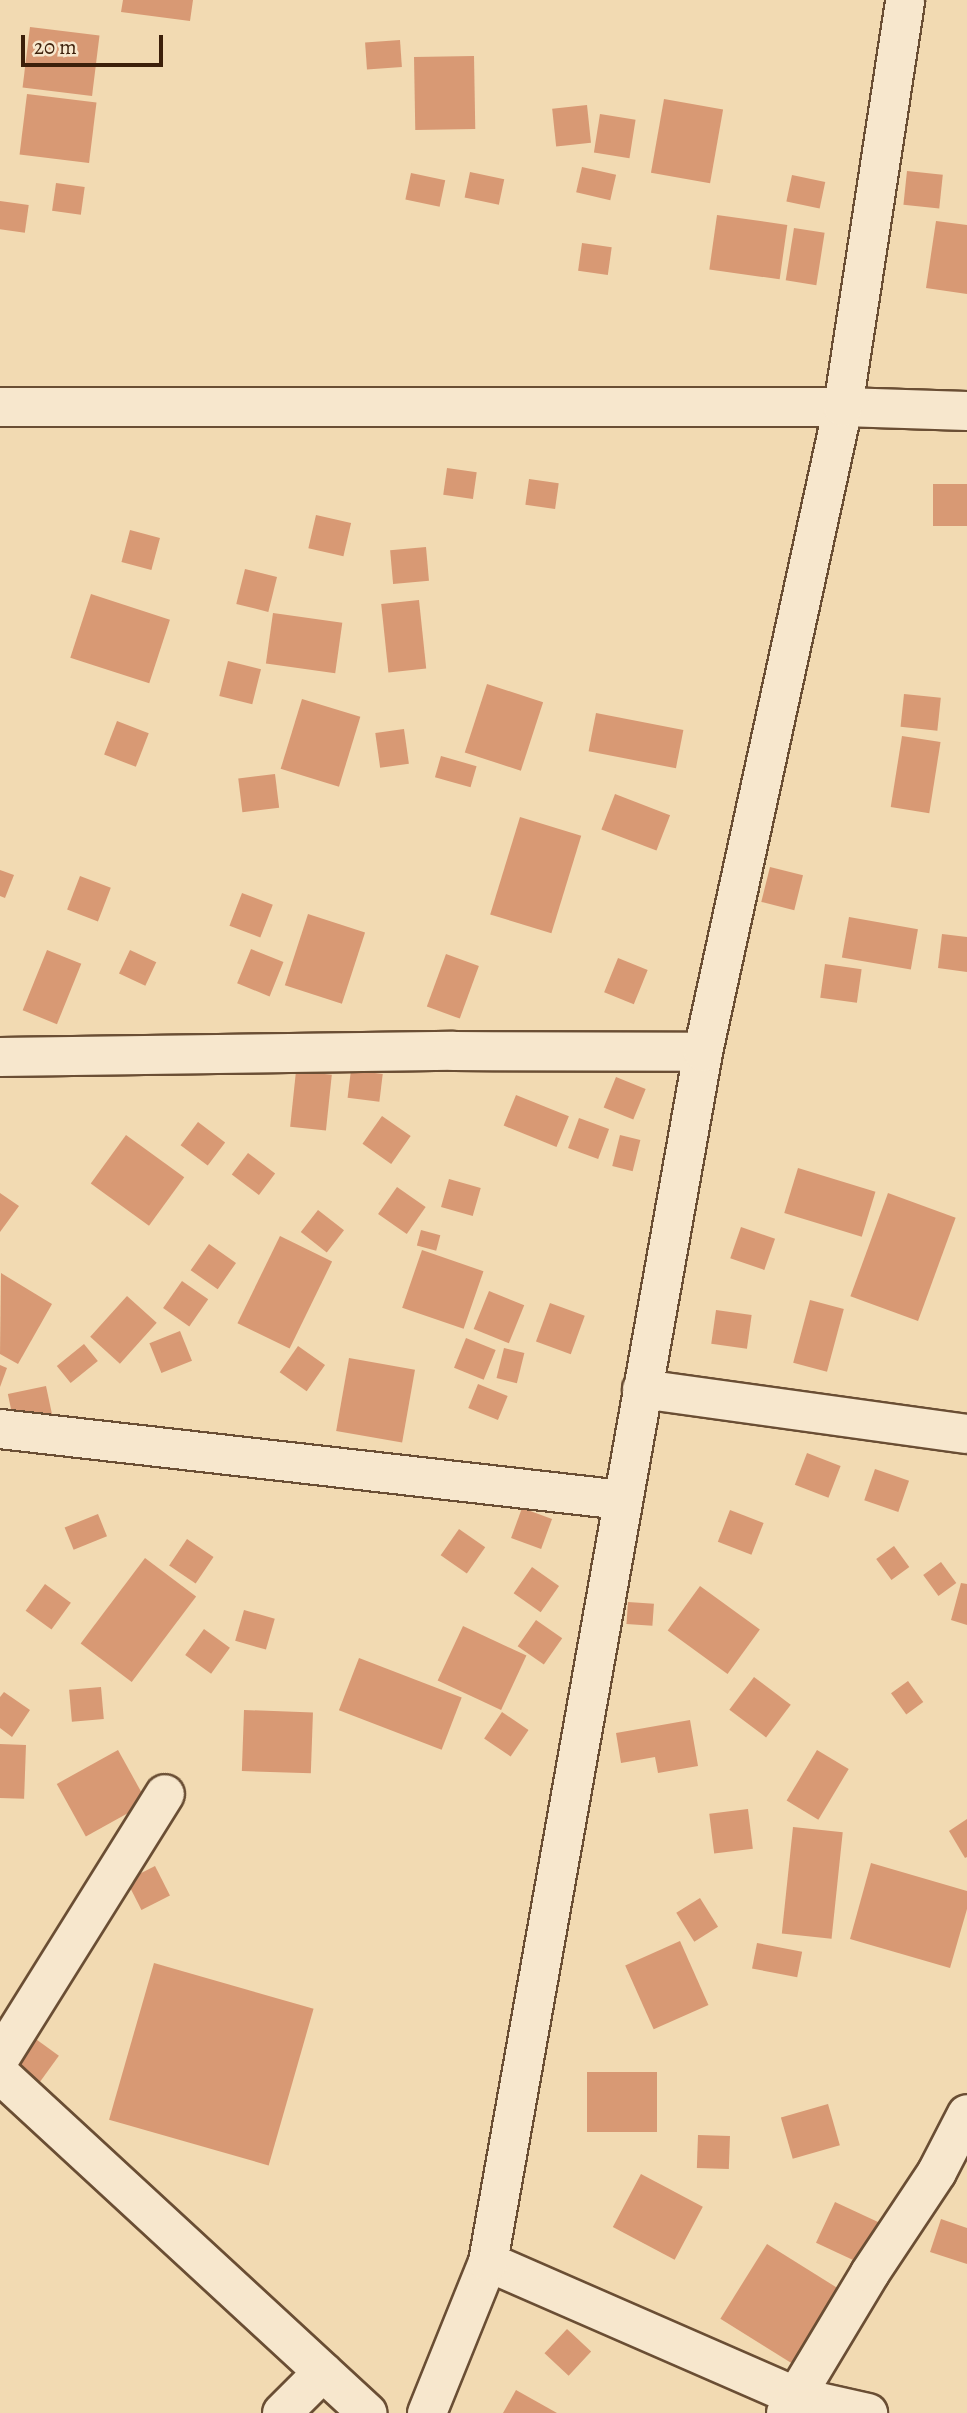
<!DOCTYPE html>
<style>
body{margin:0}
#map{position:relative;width:967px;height:2413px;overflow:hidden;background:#f2dab2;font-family:Alegreya,serif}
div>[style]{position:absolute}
.building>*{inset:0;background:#d89974;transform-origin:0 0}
.roads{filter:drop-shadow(2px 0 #6a4e34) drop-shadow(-2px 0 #6a4e34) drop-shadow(0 2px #6a4e34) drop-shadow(0 -2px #6a4e34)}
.minor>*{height:38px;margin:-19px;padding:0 19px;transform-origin:19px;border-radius:19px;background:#f7e7cd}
span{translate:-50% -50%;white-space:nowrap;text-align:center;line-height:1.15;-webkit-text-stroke:6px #f7e7cd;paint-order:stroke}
.scale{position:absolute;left:21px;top:35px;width:142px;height:32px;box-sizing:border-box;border:4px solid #3c1f0a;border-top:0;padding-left:9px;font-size:21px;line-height:24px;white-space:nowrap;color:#3c1f0a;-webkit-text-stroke:5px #f7e7cd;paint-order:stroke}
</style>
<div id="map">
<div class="building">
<div style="clip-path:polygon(123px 0,193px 0,190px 21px,121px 12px)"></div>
<div style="left:30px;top:27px;width:70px;height:61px;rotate:7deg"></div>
<div style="left:400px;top:40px;width:27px;height:35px;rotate:86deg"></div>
<div style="left:474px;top:56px;width:73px;height:60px;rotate:89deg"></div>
<div style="left:27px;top:94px;width:70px;height:61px;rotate:7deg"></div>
<div style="left:664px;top:99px;width:60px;height:75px;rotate:10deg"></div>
<div style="left:587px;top:105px;width:38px;height:35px;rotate:84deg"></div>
<div style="left:600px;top:114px;width:36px;height:39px;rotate:9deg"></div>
<div style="left:582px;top:167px;width:35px;height:26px;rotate:13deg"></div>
<div style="left:907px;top:171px;width:36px;height:34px;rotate:6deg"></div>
<div style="left:470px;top:172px;width:35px;height:26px;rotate:12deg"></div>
<div style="left:411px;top:173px;width:35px;height:27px;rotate:12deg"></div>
<div style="left:792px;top:175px;width:34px;height:27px;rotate:12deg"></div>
<div style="left:56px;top:183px;width:29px;height:28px;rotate:8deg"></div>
<div style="left:0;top:201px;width:29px;height:28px;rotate:8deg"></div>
<div style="left:717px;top:215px;width:71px;height:55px;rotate:8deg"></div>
<div style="clip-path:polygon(936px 221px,967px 225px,967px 294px,926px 288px)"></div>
<div style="left:794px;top:228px;width:31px;height:53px;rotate:9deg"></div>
<div style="left:582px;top:243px;width:30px;height:28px;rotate:8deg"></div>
<div style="left:447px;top:468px;width:30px;height:27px;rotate:8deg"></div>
<div style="left:529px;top:479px;width:30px;height:26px;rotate:8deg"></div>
<div style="left:967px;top:484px;width:42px;height:34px;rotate:90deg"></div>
<div style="left:316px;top:515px;width:36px;height:34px;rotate:13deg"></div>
<div style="left:130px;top:530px;width:31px;height:33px;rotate:15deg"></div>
<div style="left:426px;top:547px;width:34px;height:36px;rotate:85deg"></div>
<div style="left:245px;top:569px;width:33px;height:36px;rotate:14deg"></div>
<div style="left:91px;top:594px;width:83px;height:67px;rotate:18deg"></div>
<div style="left:419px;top:600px;width:69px;height:38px;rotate:84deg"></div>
<div style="left:273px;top:613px;width:70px;height:51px;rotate:8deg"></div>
<div style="left:228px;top:661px;width:34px;height:36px;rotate:14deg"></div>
<div style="left:487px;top:684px;width:59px;height:72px;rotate:18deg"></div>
<div style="left:904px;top:694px;width:37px;height:33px;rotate:6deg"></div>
<div style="left:302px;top:699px;width:61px;height:73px;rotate:17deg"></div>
<div style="left:596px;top:713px;width:89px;height:39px;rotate:11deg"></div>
<div style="left:117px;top:721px;width:34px;height:36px;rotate:21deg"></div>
<div style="left:404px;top:729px;width:35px;height:29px;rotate:82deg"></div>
<div style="left:902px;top:736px;width:39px;height:72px;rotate:9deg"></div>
<div style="left:441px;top:756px;width:37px;height:22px;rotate:16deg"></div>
<div style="left:275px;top:774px;width:34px;height:37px;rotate:83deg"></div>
<div style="left:615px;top:794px;width:59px;height:38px;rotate:21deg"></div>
<div style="left:520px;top:817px;width:64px;height:102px;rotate:17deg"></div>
<div style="left:770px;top:867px;width:34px;height:36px;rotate:14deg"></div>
<div style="clip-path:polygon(0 870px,14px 875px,5px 898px,0 896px)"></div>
<div style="left:80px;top:876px;width:33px;height:36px;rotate:21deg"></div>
<div style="left:242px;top:893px;width:33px;height:35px;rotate:21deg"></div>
<div style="left:308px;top:914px;width:60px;height:75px;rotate:18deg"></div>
<div style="left:849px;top:917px;width:70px;height:41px;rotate:10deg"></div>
<div style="clip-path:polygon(942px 934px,967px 937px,967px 972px,938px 968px)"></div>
<div style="left:251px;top:949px;width:35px;height:37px;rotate:22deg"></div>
<div style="left:47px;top:950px;width:37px;height:65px;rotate:22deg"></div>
<div style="left:130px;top:950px;width:29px;height:26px;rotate:25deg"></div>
<div style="left:446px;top:954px;width:35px;height:56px;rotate:20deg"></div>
<div style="left:618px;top:958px;width:32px;height:37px;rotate:22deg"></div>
<div style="left:825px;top:964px;width:37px;height:34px;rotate:8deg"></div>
<div style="left:351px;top:1070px;width:32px;height:28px;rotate:7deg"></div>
<div style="left:296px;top:1071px;width:36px;height:56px;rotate:6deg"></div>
<div style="left:616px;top:1077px;width:32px;height:33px;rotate:22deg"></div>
<div style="left:516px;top:1095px;width:57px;height:33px;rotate:22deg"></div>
<div style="left:382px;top:1116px;width:35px;height:34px;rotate:35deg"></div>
<div style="left:579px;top:1118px;width:32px;height:32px;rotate:20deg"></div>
<div style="left:198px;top:1122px;width:34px;height:29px;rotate:37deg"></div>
<div style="left:126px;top:1135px;width:72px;height:60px;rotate:36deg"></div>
<div style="left:620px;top:1135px;width:21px;height:32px;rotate:14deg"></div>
<div style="left:248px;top:1153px;width:34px;height:27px;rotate:37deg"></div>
<div style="left:798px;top:1168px;width:81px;height:47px;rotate:17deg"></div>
<div style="left:449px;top:1179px;width:33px;height:29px;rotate:16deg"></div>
<div style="left:397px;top:1187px;width:35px;height:33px;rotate:35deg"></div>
<div style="clip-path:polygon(0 1193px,19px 1206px,0 1232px)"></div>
<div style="left:888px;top:1193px;width:72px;height:110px;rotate:20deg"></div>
<div style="left:318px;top:1210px;width:33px;height:28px;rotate:38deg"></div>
<div style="left:741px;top:1227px;width:36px;height:33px;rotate:19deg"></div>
<div style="left:421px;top:1230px;width:20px;height:16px;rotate:15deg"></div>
<div style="left:280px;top:1236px;width:58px;height:97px;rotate:26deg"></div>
<div style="left:209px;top:1244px;width:33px;height:32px;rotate:35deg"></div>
<div style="left:422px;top:1250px;width:65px;height:61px;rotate:19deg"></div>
<div style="clip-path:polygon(1px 1273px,52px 1304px,18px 1364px,0 1354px)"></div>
<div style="left:182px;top:1281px;width:32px;height:33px;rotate:35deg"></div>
<div style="left:489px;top:1291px;width:38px;height:41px;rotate:22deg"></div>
<div style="left:127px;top:1296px;width:40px;height:55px;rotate:42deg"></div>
<div style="left:810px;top:1300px;width:35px;height:65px;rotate:15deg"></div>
<div style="left:550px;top:1303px;width:37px;height:41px;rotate:20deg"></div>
<div style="left:716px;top:1310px;width:36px;height:34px;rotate:8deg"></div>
<div style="left:180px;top:1331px;width:32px;height:33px;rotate:68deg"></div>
<div style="left:466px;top:1338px;width:32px;height:32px;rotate:22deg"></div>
<div style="left:84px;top:1344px;width:22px;height:35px;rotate:51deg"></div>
<div style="left:298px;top:1346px;width:33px;height:32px;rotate:35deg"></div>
<div style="left:504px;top:1348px;width:21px;height:31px;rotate:14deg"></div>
<div style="left:349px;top:1358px;width:67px;height:74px;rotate:10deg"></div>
<div style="clip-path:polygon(0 1365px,7px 1368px,0 1387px)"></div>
<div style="left:478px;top:1384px;width:32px;height:26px;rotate:22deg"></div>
<div style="left:46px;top:1386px;width:42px;height:39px;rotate:78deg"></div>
<div style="left:807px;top:1453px;width:36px;height:34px;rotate:21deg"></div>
<div style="left:875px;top:1469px;width:36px;height:33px;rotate:19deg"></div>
<div style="left:522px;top:1508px;width:32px;height:32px;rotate:20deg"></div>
<div style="left:730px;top:1510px;width:36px;height:34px;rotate:21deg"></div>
<div style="left:98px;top:1514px;width:24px;height:36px;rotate:68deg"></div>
<div style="left:459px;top:1529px;width:32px;height:32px;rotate:35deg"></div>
<div style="left:187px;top:1539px;width:32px;height:32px;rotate:34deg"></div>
<div style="left:894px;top:1546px;width:26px;height:22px;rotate:54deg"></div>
<div style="left:145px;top:1558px;width:64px;height:107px;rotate:37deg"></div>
<div style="left:941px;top:1562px;width:26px;height:22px;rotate:54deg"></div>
<div style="left:532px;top:1567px;width:33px;height:32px;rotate:35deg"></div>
<div style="clip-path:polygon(961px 1583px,967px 1584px,967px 1625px,951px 1620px)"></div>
<div style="left:45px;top:1584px;width:32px;height:33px;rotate:36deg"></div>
<div style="left:700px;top:1586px;width:74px;height:55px;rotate:36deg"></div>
<div style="left:628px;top:1602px;width:26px;height:22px;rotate:4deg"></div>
<div style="left:244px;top:1610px;width:32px;height:32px;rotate:16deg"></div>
<div style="left:536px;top:1620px;width:32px;height:32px;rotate:35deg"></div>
<div style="left:463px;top:1626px;width:70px;height:60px;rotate:25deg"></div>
<div style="left:204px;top:1629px;width:32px;height:32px;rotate:36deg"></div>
<div style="left:359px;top:1658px;width:110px;height:56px;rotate:21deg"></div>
<div style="left:754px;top:1677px;width:46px;height:41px;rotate:37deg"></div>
<div style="left:908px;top:1681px;width:26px;height:21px;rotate:54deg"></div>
<div style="left:101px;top:1687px;width:32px;height:32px;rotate:85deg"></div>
<div style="clip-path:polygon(4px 1692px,30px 1710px,12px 1737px,0 1728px,0 1697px)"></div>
<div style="left:244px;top:1710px;width:69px;height:61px;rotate:2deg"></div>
<div style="left:502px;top:1712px;width:32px;height:32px;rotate:34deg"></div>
<div style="clip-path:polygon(690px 1720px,698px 1766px,658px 1773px,655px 1757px,621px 1763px,616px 1733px)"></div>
<div style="left:0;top:1744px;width:26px;height:54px;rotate:2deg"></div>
<div style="left:118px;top:1750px;width:60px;height:70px;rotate:61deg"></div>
<div style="left:817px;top:1750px;width:37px;height:59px;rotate:31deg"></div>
<div style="left:748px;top:1809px;width:40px;height:39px;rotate:83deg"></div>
<div style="clip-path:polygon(967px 1819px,967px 1857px,965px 1858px,949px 1831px)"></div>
<div style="left:793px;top:1827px;width:50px;height:107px;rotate:6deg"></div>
<div style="clip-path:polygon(871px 1863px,967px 1891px,967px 1909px,950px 1968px,850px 1939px)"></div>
<div style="left:155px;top:1866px;width:33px;height:32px;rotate:63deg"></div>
<div style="left:700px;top:1898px;width:34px;height:28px;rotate:58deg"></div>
<div style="left:680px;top:1941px;width:70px;height:60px;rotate:66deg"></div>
<div style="left:757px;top:1943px;width:46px;height:26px;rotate:11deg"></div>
<div style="left:154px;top:1963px;width:166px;height:163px;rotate:16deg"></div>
<div style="left:33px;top:2037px;width:32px;height:33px;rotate:36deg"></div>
<div style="left:587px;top:2072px;width:70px;height:60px"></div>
<div style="left:828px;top:2104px;width:43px;height:49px;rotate:74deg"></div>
<div style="left:698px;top:2135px;width:32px;height:33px;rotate:2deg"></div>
<div style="left:641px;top:2174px;width:70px;height:60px;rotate:28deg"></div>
<div style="left:835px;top:2202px;width:54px;height:45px;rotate:25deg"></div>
<div style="clip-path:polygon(941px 2219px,967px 2228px,967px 2264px,930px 2252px)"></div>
<div style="left:767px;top:2244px;width:86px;height:88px;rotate:32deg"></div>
<div style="left:567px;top:2329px;width:33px;height:33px;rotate:43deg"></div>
<div style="clip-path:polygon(516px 2390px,557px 2413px,503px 2413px)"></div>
</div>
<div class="roads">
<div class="minor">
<div style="left:0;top:407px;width:843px"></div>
<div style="left:843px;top:407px;width:124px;rotate:1.8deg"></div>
<div style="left:0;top:1057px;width:453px;rotate:-0.8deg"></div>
<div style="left:453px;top:1051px;width:250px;rotate:0.2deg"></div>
<div style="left:642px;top:1389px;width:328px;rotate:7.9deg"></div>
<div style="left:0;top:1429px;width:626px;rotate:6.51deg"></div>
<div style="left:0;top:2058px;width:311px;rotate:-58deg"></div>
<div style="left:0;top:2074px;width:500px;rotate:42.7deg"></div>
<div style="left:488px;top:2262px;width:337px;rotate:23.6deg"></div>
<div style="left:797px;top:2397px;width:73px;rotate:12.7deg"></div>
<div style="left:282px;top:2413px;width:58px;rotate:-45deg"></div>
<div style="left:427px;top:2413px;width:163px;rotate:-68deg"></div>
<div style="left:488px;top:2262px;width:1229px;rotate:-79.92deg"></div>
<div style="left:703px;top:1052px;width:660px;rotate:-77.75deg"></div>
<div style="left:843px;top:407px;width:412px;rotate:-81.3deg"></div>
<div style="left:786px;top:2413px;width:163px;rotate:-59deg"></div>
<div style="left:870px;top:2273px;width:121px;rotate:-56.4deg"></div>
<div style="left:937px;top:2172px;width:65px;rotate:-62.7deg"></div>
</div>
</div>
<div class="scale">20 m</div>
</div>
